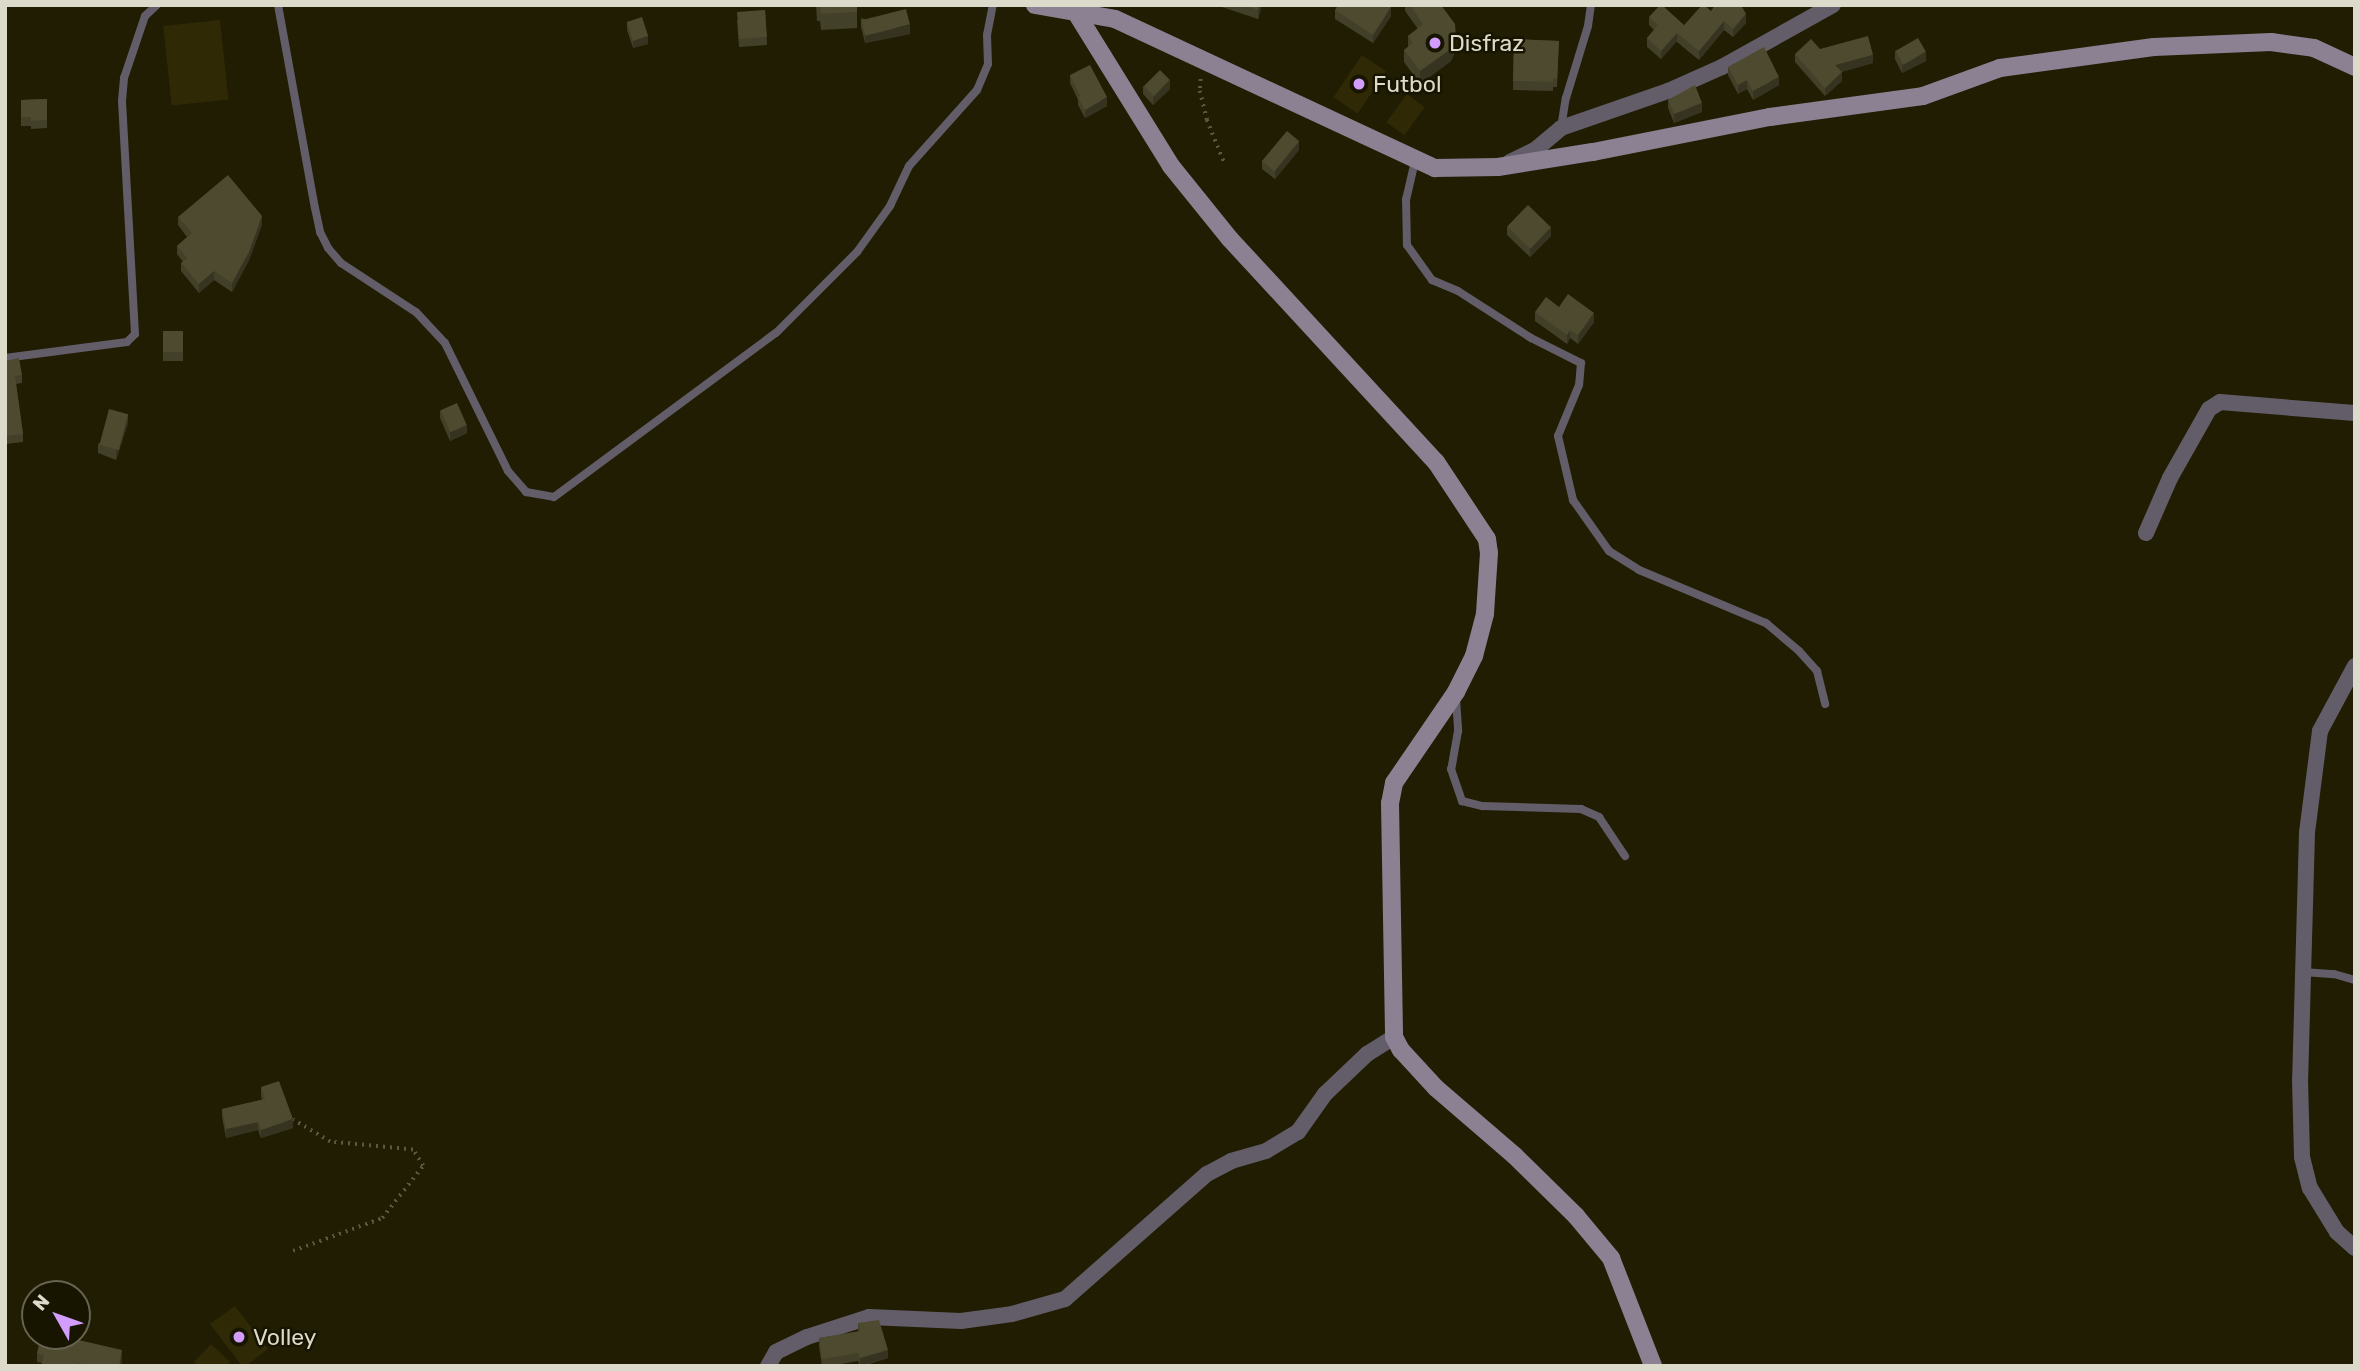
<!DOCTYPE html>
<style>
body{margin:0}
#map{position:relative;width:2360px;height:1371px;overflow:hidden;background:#201d03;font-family:Rubik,sans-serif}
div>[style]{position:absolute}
.green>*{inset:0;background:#2f2a05;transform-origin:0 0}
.path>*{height:3.5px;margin-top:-1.75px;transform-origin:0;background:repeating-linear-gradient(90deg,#5b5841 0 2px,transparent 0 7px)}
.lane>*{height:8px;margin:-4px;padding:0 4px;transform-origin:4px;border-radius:4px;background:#625d68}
.street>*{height:16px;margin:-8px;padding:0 8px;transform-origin:8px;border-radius:8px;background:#625d68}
.secondary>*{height:18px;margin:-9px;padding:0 9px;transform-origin:9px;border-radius:9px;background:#8b8193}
.wall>*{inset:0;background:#424028;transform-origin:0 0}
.shaded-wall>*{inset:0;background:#363421}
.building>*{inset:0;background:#4d4a2f;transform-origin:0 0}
.dots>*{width:19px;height:19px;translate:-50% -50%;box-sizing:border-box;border:4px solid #171400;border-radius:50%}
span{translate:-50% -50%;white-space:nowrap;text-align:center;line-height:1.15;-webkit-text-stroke:5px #171400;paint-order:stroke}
.poi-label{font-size:23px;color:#dcdaca}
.left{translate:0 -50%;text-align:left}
.frame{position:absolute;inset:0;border:7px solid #dcdaca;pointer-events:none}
.north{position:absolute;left:21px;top:1280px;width:70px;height:70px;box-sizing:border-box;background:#171400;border:2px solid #666351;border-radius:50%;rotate:310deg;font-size:19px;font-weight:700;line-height:28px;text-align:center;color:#dcdaca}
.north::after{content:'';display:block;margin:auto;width:24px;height:32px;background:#d29dfd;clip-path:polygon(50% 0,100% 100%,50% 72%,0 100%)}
</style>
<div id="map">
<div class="green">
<div style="left:220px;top:20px;width:80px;height:57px;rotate:84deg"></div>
<div style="left:1362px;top:55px;width:29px;height:51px;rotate:34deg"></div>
<div style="left:1407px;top:94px;width:22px;height:35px;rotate:36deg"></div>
<div style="clip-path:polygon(235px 1306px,268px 1349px,246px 1366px,242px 1366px,210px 1324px)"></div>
<div style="clip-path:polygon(211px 1344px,230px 1362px,226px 1366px,198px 1366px,194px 1362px)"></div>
</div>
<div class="path">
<div style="left:1201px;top:79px;width:12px;rotate:95deg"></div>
<div style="left:1200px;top:91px;width:30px;rotate:76deg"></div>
<div style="left:1207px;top:120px;width:45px;rotate:68deg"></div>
<div style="left:293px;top:1251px;width:95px;rotate:-20.3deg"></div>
<div style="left:382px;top:1218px;width:66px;rotate:-51.7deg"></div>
<div style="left:423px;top:1166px;width:19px;rotate:-122deg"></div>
<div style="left:413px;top:1150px;width:83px;rotate:-174.5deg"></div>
<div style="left:330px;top:1142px;width:43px;rotate:-149.3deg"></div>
</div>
<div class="lane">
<div style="left:278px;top:5px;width:206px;rotate:79.7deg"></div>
<div style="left:315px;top:208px;width:25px;rotate:78deg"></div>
<div style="left:320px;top:232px;width:18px;rotate:63deg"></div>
<div style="left:328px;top:248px;width:20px;rotate:49deg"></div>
<div style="left:341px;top:263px;width:90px;rotate:33.2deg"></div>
<div style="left:416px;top:312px;width:42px;rotate:46.9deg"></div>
<div style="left:445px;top:343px;width:143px;rotate:63.8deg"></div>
<div style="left:508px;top:471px;width:28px;rotate:49deg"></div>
<div style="left:526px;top:492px;width:28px;rotate:10deg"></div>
<div style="left:554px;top:497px;width:276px;rotate:-36.5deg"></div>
<div style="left:776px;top:333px;width:115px;rotate:-45deg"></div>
<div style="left:857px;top:252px;width:57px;rotate:-54.3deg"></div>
<div style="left:890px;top:206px;width:44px;rotate:-64.6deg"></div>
<div style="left:909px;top:166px;width:102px;rotate:-48.2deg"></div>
<div style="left:977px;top:90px;width:28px;rotate:-67deg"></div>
<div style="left:988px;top:64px;width:29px;rotate:-92deg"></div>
<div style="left:987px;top:35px;width:31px;rotate:-79deg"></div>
<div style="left:1561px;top:128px;width:30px;rotate:-81deg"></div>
<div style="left:1566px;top:98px;width:75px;rotate:-73deg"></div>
<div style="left:1588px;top:26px;width:21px;rotate:-82deg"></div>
<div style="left:1415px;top:161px;width:39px;rotate:103deg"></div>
<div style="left:1406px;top:199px;width:46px;rotate:88.8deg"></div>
<div style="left:1407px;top:245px;width:43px;rotate:54.5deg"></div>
<div style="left:1432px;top:280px;width:28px;rotate:23deg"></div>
<div style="left:1458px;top:291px;width:87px;rotate:32.8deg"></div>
<div style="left:1531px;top:338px;width:56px;rotate:26.6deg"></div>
<div style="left:1581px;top:363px;width:22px;rotate:95deg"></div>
<div style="left:1579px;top:385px;width:55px;rotate:112.4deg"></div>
<div style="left:1558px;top:436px;width:66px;rotate:76.8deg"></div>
<div style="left:1573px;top:500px;width:62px;rotate:54.8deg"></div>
<div style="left:1609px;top:551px;width:36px;rotate:32deg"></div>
<div style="left:1639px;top:570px;width:138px;rotate:22.7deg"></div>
<div style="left:1766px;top:623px;width:43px;rotate:40.3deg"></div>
<div style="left:1799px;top:651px;width:27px;rotate:48deg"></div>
<div style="left:1817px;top:671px;width:34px;rotate:76deg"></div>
<div style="left:5px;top:358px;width:123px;rotate:-7.5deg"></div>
<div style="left:127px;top:342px;width:11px;rotate:-45deg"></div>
<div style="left:135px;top:334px;width:233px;rotate:-93.2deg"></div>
<div style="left:122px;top:101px;width:23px;rotate:-85deg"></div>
<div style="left:124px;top:78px;width:65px;rotate:-71.3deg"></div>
<div style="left:145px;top:16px;width:16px;rotate:-43deg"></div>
<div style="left:1456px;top:699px;width:32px;rotate:86deg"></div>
<div style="left:1458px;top:731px;width:39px;rotate:100deg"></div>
<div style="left:1451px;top:769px;width:34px;rotate:71deg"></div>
<div style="left:1462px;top:801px;width:21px;rotate:14deg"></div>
<div style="left:1482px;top:806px;width:99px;rotate:1.7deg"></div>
<div style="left:1581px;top:809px;width:20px;rotate:24deg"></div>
<div style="left:1599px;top:817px;width:47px;rotate:56.3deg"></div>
<div style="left:2303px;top:972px;width:31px;rotate:4deg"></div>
<div style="left:2334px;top:974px;width:22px;rotate:16deg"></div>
</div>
<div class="street">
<div style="left:1510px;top:162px;width:28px;rotate:-26deg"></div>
<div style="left:1535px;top:150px;width:34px;rotate:-40deg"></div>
<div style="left:1561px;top:128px;width:113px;rotate:-19.1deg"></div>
<div style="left:1668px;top:91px;width:59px;rotate:-24deg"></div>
<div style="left:1722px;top:67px;width:127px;rotate:-29.2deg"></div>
<div style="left:2146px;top:533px;width:60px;rotate:-66.4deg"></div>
<div style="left:2170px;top:478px;width:79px;rotate:-60.5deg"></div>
<div style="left:2209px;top:409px;width:13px;rotate:-32deg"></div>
<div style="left:2220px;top:402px;width:135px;rotate:4.7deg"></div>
<div style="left:2355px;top:666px;width:74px;rotate:118.3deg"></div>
<div style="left:2320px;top:731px;width:103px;rotate:97.3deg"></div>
<div style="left:2307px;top:833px;width:246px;rotate:91.6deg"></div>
<div style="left:2300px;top:1079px;width:78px;rotate:88.5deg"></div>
<div style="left:2302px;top:1157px;width:32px;rotate:76deg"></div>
<div style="left:2310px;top:1188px;width:52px;rotate:58.5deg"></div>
<div style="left:2337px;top:1232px;width:24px;rotate:42deg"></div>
<div style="left:768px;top:1366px;width:16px;rotate:-60deg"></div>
<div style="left:776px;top:1352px;width:34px;rotate:-26deg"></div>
<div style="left:807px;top:1337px;width:65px;rotate:-17.9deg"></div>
<div style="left:869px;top:1317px;width:92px;rotate:2.5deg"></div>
<div style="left:961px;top:1321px;width:51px;rotate:-7.8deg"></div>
<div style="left:1012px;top:1314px;width:55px;rotate:-15.8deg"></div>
<div style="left:1065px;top:1299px;width:189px;rotate:-41.4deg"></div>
<div style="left:1207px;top:1174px;width:27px;rotate:-28deg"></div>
<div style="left:1231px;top:1161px;width:36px;rotate:-16deg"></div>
<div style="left:1266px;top:1151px;width:37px;rotate:-31deg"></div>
<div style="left:1298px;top:1132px;width:47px;rotate:-54.6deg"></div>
<div style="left:1325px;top:1094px;width:58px;rotate:-43.6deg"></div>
<div style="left:1367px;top:1054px;width:32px;rotate:-32deg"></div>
</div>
<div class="secondary">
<div style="left:1035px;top:5px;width:81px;rotate:9.9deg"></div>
<div style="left:1115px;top:19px;width:353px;rotate:25deg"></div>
<div style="left:1435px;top:168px;width:63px;rotate:-0.9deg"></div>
<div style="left:1498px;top:167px;width:96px;rotate:-9deg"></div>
<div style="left:1593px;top:152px;width:180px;rotate:-11.2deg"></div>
<div style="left:1770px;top:117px;width:154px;rotate:-7.8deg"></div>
<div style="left:1923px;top:96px;width:82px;rotate:-20deg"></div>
<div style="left:2000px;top:68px;width:155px;rotate:-7.8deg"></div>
<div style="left:2154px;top:47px;width:117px;rotate:-2.4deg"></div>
<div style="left:2271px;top:42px;width:43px;rotate:7.9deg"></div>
<div style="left:2314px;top:48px;width:45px;rotate:24.9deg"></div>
<div style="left:1075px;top:11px;width:182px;rotate:58.2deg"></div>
<div style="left:1171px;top:166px;width:94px;rotate:51.1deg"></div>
<div style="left:1230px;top:239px;width:304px;rotate:47.3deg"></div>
<div style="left:1436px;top:462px;width:92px;rotate:56.5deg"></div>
<div style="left:1487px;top:539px;width:14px;rotate:82deg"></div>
<div style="left:1489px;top:553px;width:61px;rotate:93.8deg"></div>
<div style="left:1485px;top:614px;width:43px;rotate:104.7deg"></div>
<div style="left:1474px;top:656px;width:40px;rotate:116.6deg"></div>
<div style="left:1456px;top:692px;width:110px;rotate:124.3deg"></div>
<div style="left:1394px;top:783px;width:20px;rotate:101deg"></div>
<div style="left:1390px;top:803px;width:234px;rotate:89deg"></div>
<div style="left:1394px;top:1037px;width:15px;rotate:62deg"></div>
<div style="left:1401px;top:1050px;width:52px;rotate:47.4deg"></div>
<div style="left:1436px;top:1088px;width:104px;rotate:40.7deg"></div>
<div style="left:1515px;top:1156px;width:86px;rotate:44.5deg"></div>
<div style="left:1576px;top:1216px;width:55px;rotate:50.2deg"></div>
<div style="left:1611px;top:1258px;width:116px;rotate:68.7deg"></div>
</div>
<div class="wall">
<div style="clip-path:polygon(816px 5px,857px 5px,857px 28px,821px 30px,820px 21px,817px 21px)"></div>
<div style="clip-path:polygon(1222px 5px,1262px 5px,1258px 19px,1222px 7px)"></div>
<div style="clip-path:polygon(1405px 5px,1441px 5px,1456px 50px,1451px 61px,1420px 84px,1404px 62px,1404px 50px,1408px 47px,1408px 36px,1418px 29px,1405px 11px)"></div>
<div style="clip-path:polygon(765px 10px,767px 45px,739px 47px,737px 20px)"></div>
<div style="clip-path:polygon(1335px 10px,1391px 16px,1373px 43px,1335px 19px)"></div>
<div style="clip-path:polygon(1711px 11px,1746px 23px,1733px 37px,1724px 30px,1699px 60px,1677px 42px,1677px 41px,1661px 59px,1647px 47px,1647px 38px,1654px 30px,1649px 25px,1649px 17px,1684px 26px)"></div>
<div style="clip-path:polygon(861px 18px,910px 34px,865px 43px,861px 27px)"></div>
<div style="clip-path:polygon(627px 21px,648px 44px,633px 48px,627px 30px)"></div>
<div style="clip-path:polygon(1514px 39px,1559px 41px,1557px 87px,1553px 87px,1553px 91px,1513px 90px)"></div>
<div style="clip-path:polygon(1895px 51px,1926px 61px,1902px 73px,1895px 59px)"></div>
<div style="clip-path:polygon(1795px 54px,1873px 63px,1841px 72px,1842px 81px,1825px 96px,1795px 62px)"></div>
<div style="clip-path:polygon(1728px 67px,1779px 85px,1753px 100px,1747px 89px,1738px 94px,1728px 75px)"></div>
<div style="clip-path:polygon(1070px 75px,1107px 106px,1085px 118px,1078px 105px,1078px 100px,1070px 83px)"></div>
<div style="clip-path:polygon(1143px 86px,1170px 89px,1153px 105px,1143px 94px)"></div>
<div style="clip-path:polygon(47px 99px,47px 128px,31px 129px,31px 126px,21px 126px,21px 100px)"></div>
<div style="clip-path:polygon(1668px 100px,1702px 112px,1674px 123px,1668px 108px)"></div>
<div style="clip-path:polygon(1299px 150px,1275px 179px,1262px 169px,1262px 161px)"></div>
<div style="clip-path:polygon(178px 217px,262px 225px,249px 260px,232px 292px,214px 280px,199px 293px,181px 271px,181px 263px,183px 262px,177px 254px,177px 246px,187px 237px,178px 225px)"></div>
<div style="clip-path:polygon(1507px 227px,1551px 236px,1530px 257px,1507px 235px)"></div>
<div style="clip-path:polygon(1559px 307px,1594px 322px,1578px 344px,1570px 338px,1567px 344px,1535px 321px,1535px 312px)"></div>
<div style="left:163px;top:331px;width:20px;height:30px"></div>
<div style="clip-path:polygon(5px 361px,22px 375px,22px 383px,16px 384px,23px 434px,23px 442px,5px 444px)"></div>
<div style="clip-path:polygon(440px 410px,467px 433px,450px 441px,440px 418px)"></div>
<div style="clip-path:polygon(128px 423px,116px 460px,98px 453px,98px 444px)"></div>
<div style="clip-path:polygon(261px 1087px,293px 1128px,261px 1138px,258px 1130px,226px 1138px,222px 1117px,222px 1109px,262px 1100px,261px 1096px)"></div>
<div style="clip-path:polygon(858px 1323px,888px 1358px,863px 1366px,860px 1366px,858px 1361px,831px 1366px,822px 1366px,819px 1347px,819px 1338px,858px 1332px)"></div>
<div style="clip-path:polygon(37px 1353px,122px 1358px,121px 1366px,41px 1366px,42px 1363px,37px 1362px)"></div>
</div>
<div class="shaded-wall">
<div style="clip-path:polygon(1259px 5px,1262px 5px,1258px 19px,1258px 10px)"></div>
<div style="clip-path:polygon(1391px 7px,1391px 16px,1373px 43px,1373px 35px)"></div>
<div style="clip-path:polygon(1746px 14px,1746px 23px,1733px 37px,1733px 29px)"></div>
<div style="clip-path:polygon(1724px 21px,1724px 30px,1699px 60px,1699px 51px)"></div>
<div style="clip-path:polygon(910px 25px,910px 34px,865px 43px,865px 35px)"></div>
<div style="clip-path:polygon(1684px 25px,1677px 33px,1677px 41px,1661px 59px,1661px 51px)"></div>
<div style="clip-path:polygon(648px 36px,648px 44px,633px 48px,633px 40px)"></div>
<div style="clip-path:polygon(1456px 37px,1456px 50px,1451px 61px,1420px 84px,1420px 71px)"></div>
<div style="clip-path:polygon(1926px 52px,1926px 61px,1902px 73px,1902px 65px)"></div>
<div style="clip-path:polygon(1873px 55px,1873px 63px,1835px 74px,1835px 65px)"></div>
<div style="clip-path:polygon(1842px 72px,1842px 81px,1825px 96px,1825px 88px)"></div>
<div style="clip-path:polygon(1779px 77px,1779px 85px,1753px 100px,1753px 91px)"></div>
<div style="clip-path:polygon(1170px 80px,1170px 89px,1153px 105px,1153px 97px)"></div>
<div style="clip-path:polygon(1747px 80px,1747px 89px,1738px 94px,1738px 85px)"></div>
<div style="clip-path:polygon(1107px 97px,1107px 106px,1085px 118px,1085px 110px)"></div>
<div style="clip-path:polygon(1702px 103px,1702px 112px,1674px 123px,1674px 114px)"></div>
<div style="clip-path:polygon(1299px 141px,1299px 150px,1275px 179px,1275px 171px)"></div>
<div style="clip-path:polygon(262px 216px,262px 225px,249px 260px,232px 292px,232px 283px)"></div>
<div style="clip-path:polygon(1551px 227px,1551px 236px,1530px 257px,1530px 249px)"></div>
<div style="clip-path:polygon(214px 271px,214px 280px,199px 293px,199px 284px)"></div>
<div style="clip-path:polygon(1594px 313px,1594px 322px,1578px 344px,1578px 335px)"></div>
<div style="clip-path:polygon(1570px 330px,1570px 338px,1567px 344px,1567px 335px)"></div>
<div style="clip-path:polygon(128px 414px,128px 423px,116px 460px,116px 451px)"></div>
<div style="clip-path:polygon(467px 425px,467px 433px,450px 441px,450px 432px)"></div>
<div style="clip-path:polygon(293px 1119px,293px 1128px,261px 1138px,261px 1130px)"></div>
<div style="clip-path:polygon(258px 1122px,258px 1130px,226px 1138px,226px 1129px)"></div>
<div style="clip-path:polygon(122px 1350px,122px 1358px,121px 1366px,119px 1366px)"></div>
<div style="clip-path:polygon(888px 1350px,888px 1358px,860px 1366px,860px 1358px)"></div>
</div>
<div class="building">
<div style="clip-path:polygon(820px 5px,857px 5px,857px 12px,821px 14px)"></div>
<div style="clip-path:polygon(1242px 5px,1259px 5px,1258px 10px)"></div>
<div style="clip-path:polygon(1338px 5px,1387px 5px,1391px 7px,1373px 35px,1335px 10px)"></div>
<div style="clip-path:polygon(1410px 5px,1441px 5px,1455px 24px,1456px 37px,1451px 49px,1420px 71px,1404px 50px,1413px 43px,1408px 36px,1423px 24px)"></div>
<div style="clip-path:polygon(1660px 5px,1662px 5px,1684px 25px,1661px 51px,1647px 38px,1658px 25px,1649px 17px)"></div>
<div style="clip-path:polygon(1702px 5px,1704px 5px,1711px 11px,1715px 5px,1741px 5px,1746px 14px,1733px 29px,1724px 21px,1699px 51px,1677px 33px)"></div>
<div style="left:906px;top:9px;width:16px;height:46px;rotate:76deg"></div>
<div style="left:765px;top:10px;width:27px;height:28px;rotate:86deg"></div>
<div style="left:642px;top:17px;width:20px;height:16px;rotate:72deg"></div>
<div style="clip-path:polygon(1868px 36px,1873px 55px,1835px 65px,1842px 72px,1825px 88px,1795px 54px,1811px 39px,1820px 49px)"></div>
<div style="left:1918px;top:38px;width:16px;height:26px;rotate:60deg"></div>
<div style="clip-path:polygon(1514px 39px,1559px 41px,1557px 79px,1553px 78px,1553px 82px,1513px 81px)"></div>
<div style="clip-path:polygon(1764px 47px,1779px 77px,1753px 91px,1747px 80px,1738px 85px,1728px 67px)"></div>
<div style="clip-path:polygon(1090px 65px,1107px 97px,1085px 110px,1078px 97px,1080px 96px,1070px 75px)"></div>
<div style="left:1160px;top:70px;width:14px;height:23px;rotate:45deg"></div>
<div style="clip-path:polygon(1695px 85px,1702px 103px,1674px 114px,1668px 100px)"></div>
<div style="clip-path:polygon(47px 99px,47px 120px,31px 121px,31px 117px,21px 117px,21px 100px)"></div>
<div style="left:1287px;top:131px;width:16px;height:39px;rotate:40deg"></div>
<div style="clip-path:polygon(228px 175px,262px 216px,249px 252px,232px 283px,214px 271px,199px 284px,181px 263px,187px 258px,177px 246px,192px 233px,178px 217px)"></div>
<div style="left:1528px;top:205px;width:32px;height:30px;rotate:44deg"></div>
<div style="clip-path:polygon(1568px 294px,1594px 313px,1578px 335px,1570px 330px,1567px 335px,1535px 312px,1546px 297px,1559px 307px)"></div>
<div style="left:163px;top:331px;width:20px;height:21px"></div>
<div style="clip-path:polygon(19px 358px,22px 375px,15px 376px,23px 434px,5px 436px,5px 361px)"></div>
<div style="left:457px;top:403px;width:24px;height:18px;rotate:66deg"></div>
<div style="left:109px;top:409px;width:20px;height:37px;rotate:15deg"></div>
<div style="clip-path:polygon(279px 1081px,293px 1119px,261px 1130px,258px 1122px,226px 1129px,222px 1109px,265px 1099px,261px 1087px)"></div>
<div style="clip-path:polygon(879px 1320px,888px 1350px,860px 1358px,858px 1353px,822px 1359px,819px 1338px,860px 1331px,858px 1323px)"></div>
<div style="clip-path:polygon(41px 1336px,61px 1336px,122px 1350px,119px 1366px,87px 1366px,78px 1363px,77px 1366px,41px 1366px,44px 1355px,37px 1353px)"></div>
</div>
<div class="dots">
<div style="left:1435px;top:43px;background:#d29dfd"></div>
<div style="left:1359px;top:84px;background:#d29dfd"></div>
<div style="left:239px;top:1337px;background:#d29dfd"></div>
</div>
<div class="poi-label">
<span class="left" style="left:1449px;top:43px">Disfraz</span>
<span class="left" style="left:1373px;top:84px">Futbol</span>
<span class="left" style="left:253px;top:1337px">Volley</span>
</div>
<div class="frame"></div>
<div class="north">N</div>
</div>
